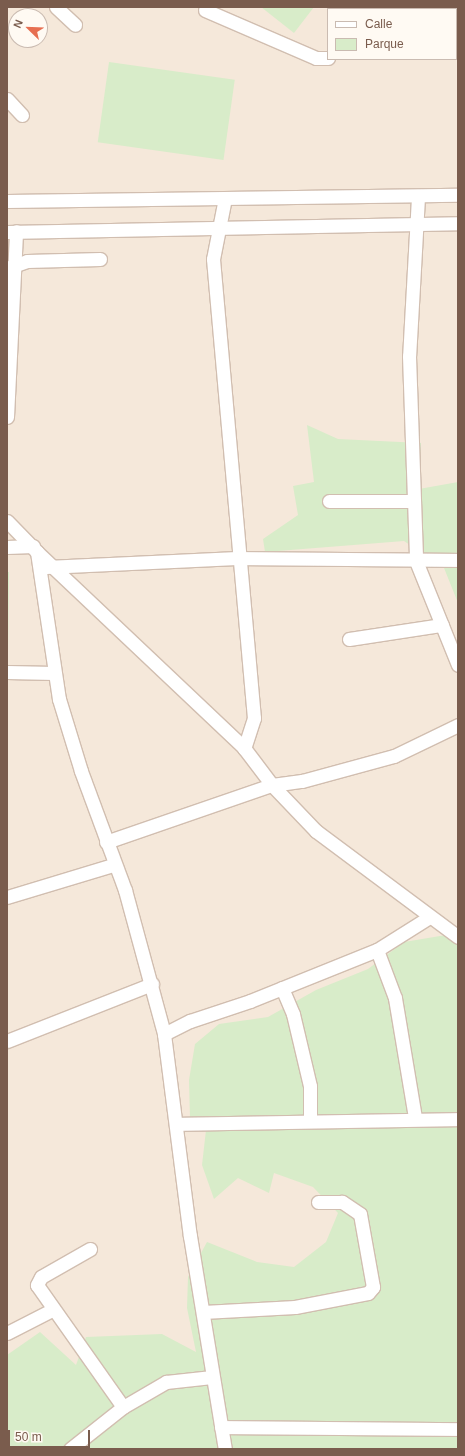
<!DOCTYPE html>
<style>
body{margin:0}
#map{position:relative;width:465px;height:1456px;overflow:hidden;background:#fdf6ec;font-family:Helvetica,sans-serif}
div>[style]{position:absolute}
.residential>*{inset:0;background:#f5e8da}
.green>*{inset:0;background:#d8ecc9;transform-origin:0 0}
.roads{filter:drop-shadow(1px 0 #d1beb0) drop-shadow(-1px 0 #d1beb0) drop-shadow(0 1px #d1beb0) drop-shadow(0 -1px #d1beb0)}
.minor>*{height:13px;margin:-6.5px;padding:0 6.5px;transform-origin:6.5px;border-radius:6.5px;background:#fff}
span{translate:-50% -50%;white-space:nowrap;text-align:center;line-height:1.15;-webkit-text-stroke:4px #fffaf3;paint-order:stroke}
.frame{position:absolute;inset:0;border:8px solid #7a5c4d;pointer-events:none}
.legend{position:absolute;left:327px;top:8px;width:130px;height:52px;box-sizing:border-box;background:#fffaf3;border:1px solid #cabbb1;margin:0;padding:5px 7px;list-style:none;font-size:12px;color:#7a5c4d}
.legend li{display:flex;align-items:center;gap:8px;height:20px}
.legend b{width:20px;border:1px solid #cabbb1}
.north{position:absolute;left:8px;top:8px;width:40px;height:40px;box-sizing:border-box;background:#fffaf3;border:1px solid #cabbb1;border-radius:50%;rotate:293deg;font-size:11px;font-weight:700;line-height:16px;text-align:center;color:#7a5c4d}
.north::after{content:'';display:block;margin:auto;width:14px;height:18px;background:#e76f51;clip-path:polygon(50% 0,100% 100%,50% 72%,0 100%)}
.scale{position:absolute;left:8px;top:1430px;width:82px;height:18px;box-sizing:border-box;border:2px solid #7a5c4d;border-top:0;padding-left:5px;font-size:12px;line-height:14px;white-space:nowrap;color:#7a5c4d;-webkit-text-stroke:3px #fffaf3;paint-order:stroke}
</style>
<div id="map">
<div class="residential">
<div style="clip-path:polygon(evenodd,7px 7px,458px 7px,458px 1449px,7px 1449px,7px 7px,328px 9px,456px 9px,456px 59px,328px 59px,328px 9px,7px 7px,16px 16px,40px 16px,40px 40px,16px 40px,16px 16px)"></div>
</div>
<div class="green">
<div style="clip-path:polygon(261px 7px,314px 7px,294px 33px)"></div>
<div style="left:109px;top:62px;width:127px;height:81px;rotate:8deg"></div>
<div style="clip-path:polygon(307px 425px,338px 439px,421px 443px,419px 489px,458px 482px,458px 603px,444px 568px,404px 541px,265px 552px,263px 539px,298px 515px,293px 486px,314px 482px)"></div>
<div style="clip-path:polygon(7px 572px,9px 572px,8px 652px,7px 652px)"></div>
<div style="clip-path:polygon(458px 933px,458px 1449px,7px 1449px,7px 1355px,40px 1332px,76px 1365px,86px 1337px,162px 1334px,196px 1352px,187px 1308px,188px 1277px,207px 1242px,257px 1262px,294px 1267px,326px 1242px,338px 1213px,313px 1187px,274px 1173px,269px 1193px,238px 1178px,214px 1199px,202px 1165px,206px 1130px,190px 1118px,189px 1080px,195px 1044px,219px 1024px,268px 1017px,316px 990px,368px 969px,404px 942px)"></div>
</div>
<div class="roads">
<div class="minor">
<div style="left:56px;top:7px;width:26px;rotate:43deg"></div>
<div style="left:403px;top:9px;width:3px;rotate:-45deg"></div>
<div style="left:205px;top:10px;width:121px;rotate:23.4deg"></div>
<div style="left:316px;top:58px;width:12px"></div>
<div style="left:7px;top:99px;width:22px;rotate:47deg"></div>
<div style="left:418px;top:197px;width:159px;rotate:93.2deg"></div>
<div style="left:409px;top:356px;width:205px;rotate:88deg"></div>
<div style="left:416px;top:561px;width:112px;rotate:68deg"></div>
<div style="left:225px;top:198px;width:62px;rotate:101.1deg"></div>
<div style="left:213px;top:259px;width:461px;rotate:84.9deg"></div>
<div style="left:254px;top:718px;width:32px;rotate:108deg"></div>
<div style="left:7px;top:201px;width:451px;rotate:-0.8deg"></div>
<div style="left:7px;top:232px;width:451px;rotate:-1.1deg"></div>
<div style="left:7px;top:268px;width:21px;rotate:-19deg"></div>
<div style="left:27px;top:261px;width:73px;rotate:-1.6deg"></div>
<div style="left:7px;top:417px;width:186px;rotate:-87.2deg"></div>
<div style="left:329px;top:501px;width:83px"></div>
<div style="left:7px;top:521px;width:43px;rotate:45.9deg"></div>
<div style="left:37px;top:552px;width:149px;rotate:81.5deg"></div>
<div style="left:59px;top:699px;width:75px;rotate:73deg"></div>
<div style="left:81px;top:771px;width:127px;rotate:69.7deg"></div>
<div style="left:125px;top:890px;width:149px;rotate:74.8deg"></div>
<div style="left:164px;top:1034px;width:204px;rotate:82.7deg"></div>
<div style="left:190px;top:1236px;width:216px;rotate:80.7deg"></div>
<div style="left:7px;top:547px;width:26px;rotate:-2deg"></div>
<div style="left:37px;top:552px;width:285px;rotate:43.4deg"></div>
<div style="left:244px;top:748px;width:46px;rotate:52.9deg"></div>
<div style="left:272px;top:785px;width:64px;rotate:46.3deg"></div>
<div style="left:316px;top:831px;width:177px;rotate:36.7deg"></div>
<div style="left:46px;top:567px;width:191px;rotate:-2.7deg"></div>
<div style="left:237px;top:558px;width:221px;rotate:0.5deg"></div>
<div style="left:349px;top:639px;width:94px;rotate:-8.6deg"></div>
<div style="left:7px;top:672px;width:47px;rotate:1.2deg"></div>
<div style="left:106px;top:842px;width:176px;rotate:-19deg"></div>
<div style="left:272px;top:785px;width:30px;rotate:-8deg"></div>
<div style="left:302px;top:781px;width:95px;rotate:-15.2deg"></div>
<div style="left:394px;top:756px;width:71px;rotate:-25.8deg"></div>
<div style="left:7px;top:897px;width:111px;rotate:-16.8deg"></div>
<div style="left:377px;top:950px;width:51px;rotate:69.4deg"></div>
<div style="left:395px;top:998px;width:121px;rotate:80.5deg"></div>
<div style="left:282px;top:988px;width:28px;rotate:67deg"></div>
<div style="left:293px;top:1014px;width:74px;rotate:76.7deg"></div>
<div style="left:310px;top:1086px;width:34px;rotate:90deg"></div>
<div style="left:164px;top:1034px;width:29px;rotate:-27deg"></div>
<div style="left:190px;top:1021px;width:63px;rotate:-18.4deg"></div>
<div style="left:250px;top:1001px;width:137px;rotate:-21.9deg"></div>
<div style="left:377px;top:950px;width:60px;rotate:-32.1deg"></div>
<div style="left:7px;top:1041px;width:156px;rotate:-21.5deg"></div>
<div style="left:176px;top:1124px;width:282px;rotate:-1deg"></div>
<div style="left:90px;top:1249px;width:56px;rotate:150.3deg"></div>
<div style="left:41px;top:1277px;width:9px;rotate:117deg"></div>
<div style="left:37px;top:1285px;width:149px;rotate:54.8deg"></div>
<div style="left:203px;top:1312px;width:92px;rotate:-3.1deg"></div>
<div style="left:295px;top:1307px;width:74px;rotate:-10.9deg"></div>
<div style="left:368px;top:1293px;width:8px;rotate:-50deg"></div>
<div style="left:373px;top:1287px;width:74px;rotate:-100.1deg"></div>
<div style="left:360px;top:1214px;width:22px;rotate:-146deg"></div>
<div style="left:342px;top:1202px;width:24px;rotate:180deg"></div>
<div style="left:7px;top:1333px;width:51px;rotate:-27.1deg"></div>
<div style="left:221px;top:1427px;width:237px;rotate:0.5deg"></div>
<div style="left:70px;top:1449px;width:68px;rotate:-38.4deg"></div>
<div style="left:123px;top:1407px;width:50px;rotate:-30.2deg"></div>
<div style="left:166px;top:1382px;width:46px;rotate:-6.2deg"></div>
</div>
</div>
<div class="frame"></div>
<ul class="legend">
<li><b style="height:5px;background:#fff"></b>Calle</li>
<li><b style="height:11px;background:#d8ecc9"></b>Parque</li>
</ul>
<div class="north">N</div>
<div class="scale">50 m</div>
</div>
